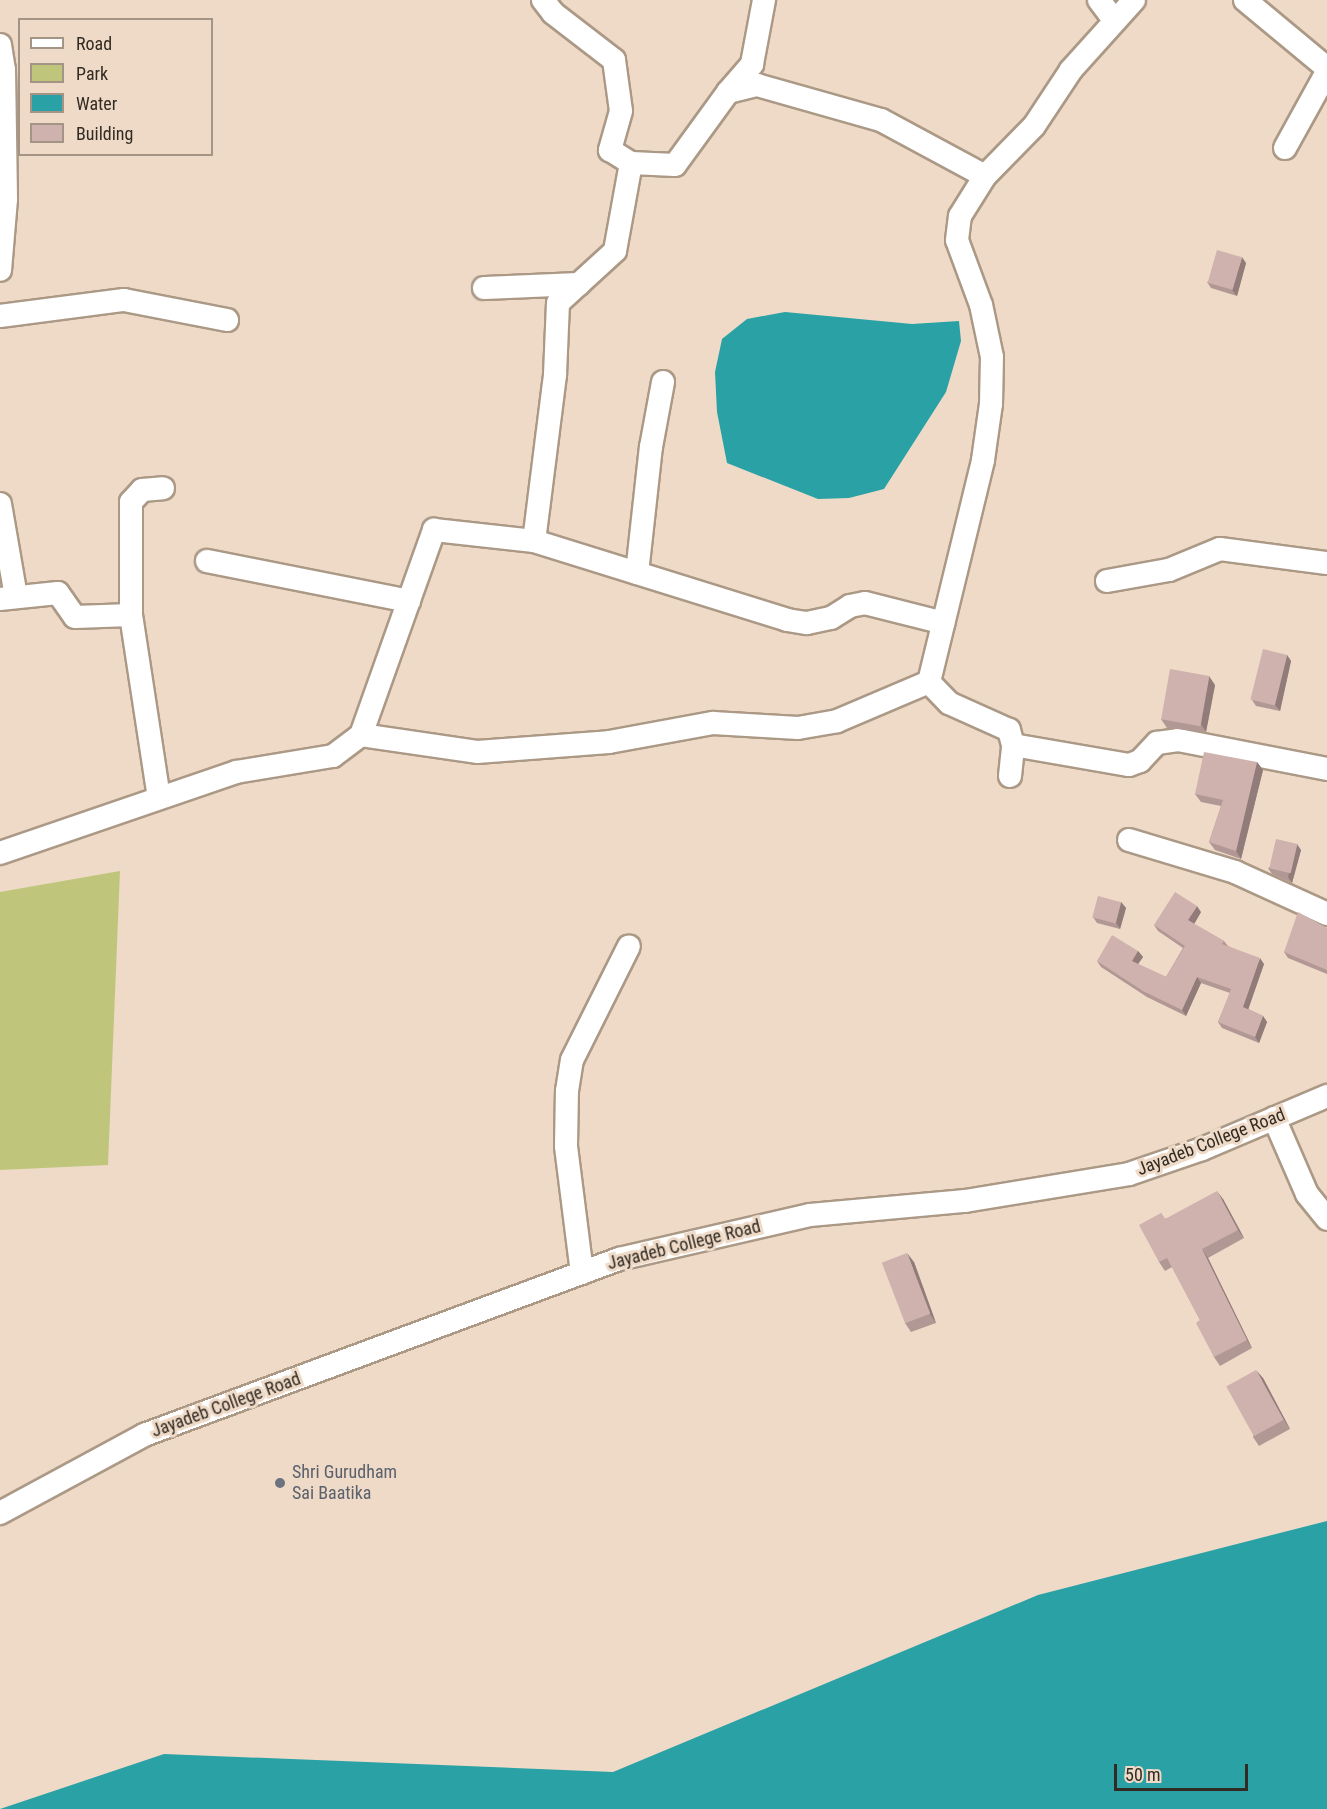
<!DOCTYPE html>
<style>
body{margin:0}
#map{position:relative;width:1327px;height:1809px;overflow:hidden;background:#eedac7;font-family:"Roboto Condensed",sans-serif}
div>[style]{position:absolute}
.green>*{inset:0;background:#bfc67b}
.water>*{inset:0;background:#2aa1a5}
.roads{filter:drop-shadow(2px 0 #ab9986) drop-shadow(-2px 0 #ab9986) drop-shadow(0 2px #ab9986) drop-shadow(0 -2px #ab9986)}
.minor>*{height:22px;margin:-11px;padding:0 11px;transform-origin:11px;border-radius:11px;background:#fff}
.wall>*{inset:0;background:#b29895}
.shaded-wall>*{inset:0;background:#917c79}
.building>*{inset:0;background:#cfb1ad;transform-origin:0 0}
.dots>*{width:16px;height:16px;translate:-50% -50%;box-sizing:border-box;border:3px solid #eedac7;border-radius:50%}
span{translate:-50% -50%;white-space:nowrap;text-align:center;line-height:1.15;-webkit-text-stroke:6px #eedac7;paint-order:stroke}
.street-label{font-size:18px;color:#322b23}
.worship-label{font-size:18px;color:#5b616d}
.left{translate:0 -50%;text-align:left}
.legend{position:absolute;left:18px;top:18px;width:195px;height:138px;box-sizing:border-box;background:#eedac7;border:2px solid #a39485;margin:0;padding:8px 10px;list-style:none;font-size:18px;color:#322b23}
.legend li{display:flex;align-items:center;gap:12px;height:30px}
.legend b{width:30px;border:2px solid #a39485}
.scale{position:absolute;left:1114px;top:1764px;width:134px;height:27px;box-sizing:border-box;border:3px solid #322b23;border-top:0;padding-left:8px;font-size:18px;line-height:21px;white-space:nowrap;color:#322b23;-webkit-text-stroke:4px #eedac7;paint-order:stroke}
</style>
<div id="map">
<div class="green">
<div style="clip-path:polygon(120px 871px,108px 1165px,0 1170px,0 892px)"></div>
</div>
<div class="water">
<div style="clip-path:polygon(785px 312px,912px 324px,959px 321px,961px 341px,946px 392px,884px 489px,849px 498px,818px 499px,727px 463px,717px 412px,715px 372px,722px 339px,747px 319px)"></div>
<div style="clip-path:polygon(1327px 1521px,1327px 1809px,0 1809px,164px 1754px,613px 1772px,1038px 1595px)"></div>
</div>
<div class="roads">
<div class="minor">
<div style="left:543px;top:0;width:16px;rotate:52deg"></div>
<div style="left:553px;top:13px;width:77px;rotate:37.6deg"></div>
<div style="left:614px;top:60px;width:51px;rotate:82.2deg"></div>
<div style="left:621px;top:111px;width:41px;rotate:105.8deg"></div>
<div style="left:610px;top:150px;width:25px;rotate:32deg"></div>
<div style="left:631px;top:163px;width:44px;rotate:2.6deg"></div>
<div style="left:675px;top:165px;width:90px;rotate:-54deg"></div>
<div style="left:728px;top:92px;width:30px;rotate:-14deg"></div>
<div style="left:757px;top:85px;width:129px;rotate:15.8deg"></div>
<div style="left:881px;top:120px;width:118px;rotate:28.3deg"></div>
<div style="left:1099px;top:0;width:26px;rotate:53deg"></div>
<div style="left:1245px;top:0;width:107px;rotate:39.7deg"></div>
<div style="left:0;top:45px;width:25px;rotate:81deg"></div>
<div style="left:4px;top:70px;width:129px;rotate:89.1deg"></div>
<div style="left:6px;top:199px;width:71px;rotate:94.8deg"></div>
<div style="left:728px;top:92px;width:37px;rotate:-49deg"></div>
<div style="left:752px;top:64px;width:65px;rotate:-79.4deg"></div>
<div style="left:1285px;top:148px;width:87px;rotate:-61.1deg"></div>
<div style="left:631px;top:163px;width:89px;rotate:100.3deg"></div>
<div style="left:615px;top:251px;width:77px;rotate:137.6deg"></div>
<div style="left:558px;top:303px;width:72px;rotate:92.4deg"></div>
<div style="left:555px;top:375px;width:167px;rotate:97.2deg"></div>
<div style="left:534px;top:541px;width:265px;rotate:17.3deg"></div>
<div style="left:787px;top:620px;width:20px;rotate:9deg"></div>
<div style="left:807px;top:623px;width:25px;rotate:-12deg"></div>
<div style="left:831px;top:618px;width:22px;rotate:-32deg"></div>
<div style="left:850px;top:606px;width:15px;rotate:-11deg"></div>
<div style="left:865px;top:603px;width:81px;rotate:14.2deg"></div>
<div style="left:484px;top:288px;width:95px;rotate:-2.4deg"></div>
<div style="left:0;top:316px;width:125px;rotate:-7.4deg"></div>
<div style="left:124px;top:300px;width:105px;rotate:11deg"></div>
<div style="left:0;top:504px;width:94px;rotate:80.2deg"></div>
<div style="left:207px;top:561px;width:206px;rotate:11.2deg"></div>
<div style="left:637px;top:573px;width:127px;rotate:-83.7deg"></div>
<div style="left:651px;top:447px;width:66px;rotate:-79.5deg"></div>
<div style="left:1107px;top:581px;width:63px;rotate:-10.1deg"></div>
<div style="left:1169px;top:570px;width:55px;rotate:-22.4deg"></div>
<div style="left:1220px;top:549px;width:108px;rotate:7.5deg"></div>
<div style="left:0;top:599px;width:58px;rotate:-5.9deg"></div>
<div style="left:58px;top:593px;width:29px;rotate:55deg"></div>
<div style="left:75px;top:617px;width:56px;rotate:-2deg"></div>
<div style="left:131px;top:615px;width:185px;rotate:81.3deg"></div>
<div style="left:131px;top:615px;width:113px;rotate:-90deg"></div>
<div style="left:131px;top:502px;width:16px;rotate:-47deg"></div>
<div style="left:142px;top:490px;width:21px;rotate:-5deg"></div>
<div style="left:361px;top:735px;width:117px;rotate:8.3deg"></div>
<div style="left:477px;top:752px;width:132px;rotate:-4.3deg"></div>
<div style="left:609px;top:742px;width:106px;rotate:-10.4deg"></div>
<div style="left:713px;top:723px;width:85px;rotate:3.4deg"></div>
<div style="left:798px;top:728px;width:40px;rotate:-10deg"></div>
<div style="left:837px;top:721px;width:100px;rotate:-23deg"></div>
<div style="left:1013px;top:745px;width:118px;rotate:9.8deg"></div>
<div style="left:1129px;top:765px;width:12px;rotate:-20deg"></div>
<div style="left:1140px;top:761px;width:25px;rotate:-47deg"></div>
<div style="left:1157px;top:743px;width:21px;rotate:-8deg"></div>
<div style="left:1178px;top:740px;width:152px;rotate:11deg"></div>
<div style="left:1010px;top:776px;width:31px;rotate:-84deg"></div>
<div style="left:1013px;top:745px;width:16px;rotate:-105deg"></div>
<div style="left:1009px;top:730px;width:66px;rotate:-155.8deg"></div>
<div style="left:949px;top:703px;width:29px;rotate:-134deg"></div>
<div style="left:929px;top:682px;width:228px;rotate:-76.3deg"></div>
<div style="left:983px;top:460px;width:57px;rotate:-81.9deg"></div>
<div style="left:991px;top:404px;width:47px;rotate:-88.8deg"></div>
<div style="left:992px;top:357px;width:53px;rotate:-101.9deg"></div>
<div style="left:981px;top:305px;width:69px;rotate:-110.3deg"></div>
<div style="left:957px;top:240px;width:24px;rotate:-83deg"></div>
<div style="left:960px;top:216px;width:47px;rotate:-58deg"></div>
<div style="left:985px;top:176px;width:70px;rotate:-45.6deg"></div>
<div style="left:1034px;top:126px;width:67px;rotate:-56.5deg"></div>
<div style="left:1071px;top:70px;width:94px;rotate:-48deg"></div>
<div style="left:1129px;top:840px;width:111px;rotate:16.8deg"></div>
<div style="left:1235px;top:872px;width:101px;rotate:24.5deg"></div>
<div style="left:0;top:853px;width:250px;rotate:-18.9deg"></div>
<div style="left:236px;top:772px;width:98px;rotate:-9.4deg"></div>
<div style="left:333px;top:756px;width:35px;rotate:-37deg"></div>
<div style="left:361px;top:735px;width:218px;rotate:-70.4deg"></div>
<div style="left:434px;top:530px;width:101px;rotate:6.3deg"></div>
<div style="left:1274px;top:1118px;width:83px;rotate:66.5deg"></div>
<div style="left:1307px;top:1194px;width:32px;rotate:51deg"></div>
<div style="left:582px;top:1273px;width:128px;rotate:-97.2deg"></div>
<div style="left:566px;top:1146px;width:55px;rotate:-89deg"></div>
<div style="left:567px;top:1091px;width:31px;rotate:-81deg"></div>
<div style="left:572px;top:1060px;width:127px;rotate:-63.4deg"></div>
<div style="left:0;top:1513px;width:164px;rotate:-28.4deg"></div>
<div style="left:144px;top:1435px;width:507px;rotate:-20.33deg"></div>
<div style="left:619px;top:1259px;width:196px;rotate:-13deg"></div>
<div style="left:810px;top:1215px;width:156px;rotate:-5.2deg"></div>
<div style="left:965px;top:1201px;width:166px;rotate:-9.3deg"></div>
<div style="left:1129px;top:1174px;width:77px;rotate:-18.9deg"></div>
<div style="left:1202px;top:1149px;width:136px;rotate:-23deg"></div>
</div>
</div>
<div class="wall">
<div style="clip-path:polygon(1246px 263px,1237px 296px,1211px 288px,1207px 282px)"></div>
<div style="clip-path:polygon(1287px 655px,1291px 661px,1280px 711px,1256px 706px,1252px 700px)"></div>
<div style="clip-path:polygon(1215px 685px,1206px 732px,1167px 728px,1161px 719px)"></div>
<div style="clip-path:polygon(1257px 762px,1263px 770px,1241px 859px,1215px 850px,1209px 842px,1221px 806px,1201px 802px,1195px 794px)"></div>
<div style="clip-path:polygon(1301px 850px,1292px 883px,1272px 874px,1268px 868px)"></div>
<div style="clip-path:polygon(1121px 902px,1126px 908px,1120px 929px,1097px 923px,1093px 917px)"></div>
<div style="clip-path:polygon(1201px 912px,1194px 924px,1224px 941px,1228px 946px,1264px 964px,1248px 1009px,1263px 1016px,1267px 1022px,1259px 1043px,1222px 1028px,1218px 1022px,1230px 993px,1201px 983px,1186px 1016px,1147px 997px,1101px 967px,1097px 961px,1138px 951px,1143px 957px,1138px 964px,1166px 977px,1183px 948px,1158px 931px,1154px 925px)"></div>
<div style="clip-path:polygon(1327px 928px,1327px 974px,1288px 958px,1284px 952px)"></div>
<div style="clip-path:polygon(1223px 1199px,1244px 1238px,1208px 1258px,1252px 1348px,1220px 1366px,1214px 1357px,1200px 1320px,1172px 1267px,1165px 1271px,1159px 1262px,1161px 1213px,1165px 1219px)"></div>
<div style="clip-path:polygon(914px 1262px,936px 1323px,911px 1332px,905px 1323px)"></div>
<div style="clip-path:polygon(1263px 1378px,1290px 1429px,1259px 1446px,1253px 1437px)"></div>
</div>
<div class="shaded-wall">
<div style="clip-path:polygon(1242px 257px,1246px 263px,1237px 296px,1232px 290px)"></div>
<div style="clip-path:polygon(1287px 655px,1291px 661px,1280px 711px,1275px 705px)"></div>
<div style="clip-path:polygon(1209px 676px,1215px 685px,1206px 732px,1200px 723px)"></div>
<div style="clip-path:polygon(1257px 762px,1263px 770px,1241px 859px,1236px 851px)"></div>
<div style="clip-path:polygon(1297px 844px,1301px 850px,1292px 883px,1288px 877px)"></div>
<div style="clip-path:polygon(1121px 902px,1126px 908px,1120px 929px,1116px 923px)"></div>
<div style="clip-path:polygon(1197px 906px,1201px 912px,1193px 926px,1188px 920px)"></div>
<div style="clip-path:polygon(1138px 951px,1143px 957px,1136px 967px,1132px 961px)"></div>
<div style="clip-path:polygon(1260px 958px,1264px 964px,1247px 1013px,1243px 1007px)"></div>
<div style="clip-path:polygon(1197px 977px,1201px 983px,1186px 1016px,1182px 1010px)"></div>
<div style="clip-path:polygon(1263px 1016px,1267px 1022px,1259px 1043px,1255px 1037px)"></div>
<div style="clip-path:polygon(1217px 1191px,1223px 1199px,1244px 1238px,1238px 1230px)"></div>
<div style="clip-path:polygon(1202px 1249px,1208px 1258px,1252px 1348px,1247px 1340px)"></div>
<div style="clip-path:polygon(907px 1253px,914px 1262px,936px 1323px,930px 1314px)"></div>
<div style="clip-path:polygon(1256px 1370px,1263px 1378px,1290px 1429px,1284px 1420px)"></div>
</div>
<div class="building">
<div style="left:1217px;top:250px;width:26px;height:34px;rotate:16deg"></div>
<div style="left:1263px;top:649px;width:25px;height:52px;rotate:14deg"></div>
<div style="left:1170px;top:669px;width:40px;height:51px;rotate:10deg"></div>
<div style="clip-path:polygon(1204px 752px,1257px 762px,1236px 851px,1209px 842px,1223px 800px,1195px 794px)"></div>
<div style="left:1276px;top:839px;width:22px;height:30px;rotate:13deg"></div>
<div style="clip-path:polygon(1175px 892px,1197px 906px,1188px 920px,1224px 941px,1222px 944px,1260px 958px,1243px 1007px,1263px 1016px,1255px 1037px,1218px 1022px,1231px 989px,1197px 977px,1182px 1010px,1143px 991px,1097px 961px,1112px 935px,1138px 951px,1132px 961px,1166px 977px,1185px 946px,1154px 925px)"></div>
<div style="left:1098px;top:896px;width:24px;height:22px;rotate:15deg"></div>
<div style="clip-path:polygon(1298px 912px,1327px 928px,1327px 970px,1284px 952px)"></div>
<div style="clip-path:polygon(1217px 1191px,1238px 1230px,1202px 1249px,1247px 1340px,1214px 1357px,1196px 1323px,1200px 1320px,1167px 1258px,1159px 1262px,1139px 1225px,1161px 1213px,1165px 1219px)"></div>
<div style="left:907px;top:1253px;width:65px;height:27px;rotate:69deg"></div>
<div style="left:1256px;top:1370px;width:57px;height:34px;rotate:61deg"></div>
</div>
<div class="dots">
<div style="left:280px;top:1483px;background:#6b7280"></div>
</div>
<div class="street-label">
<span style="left:1211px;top:1142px;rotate:-21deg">Jayadeb College Road</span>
<span style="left:684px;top:1245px;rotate:-14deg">Jayadeb College Road</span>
<span style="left:226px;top:1405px;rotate:-20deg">Jayadeb College Road</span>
</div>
<div class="worship-label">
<span class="left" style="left:292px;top:1483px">Shri Gurudham<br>Sai Baatika</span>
</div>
<ul class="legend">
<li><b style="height:8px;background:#fff"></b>Road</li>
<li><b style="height:16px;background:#bfc67b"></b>Park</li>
<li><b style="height:16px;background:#2aa1a5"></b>Water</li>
<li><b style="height:16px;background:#cfb1ad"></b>Building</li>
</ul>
<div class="scale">50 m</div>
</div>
